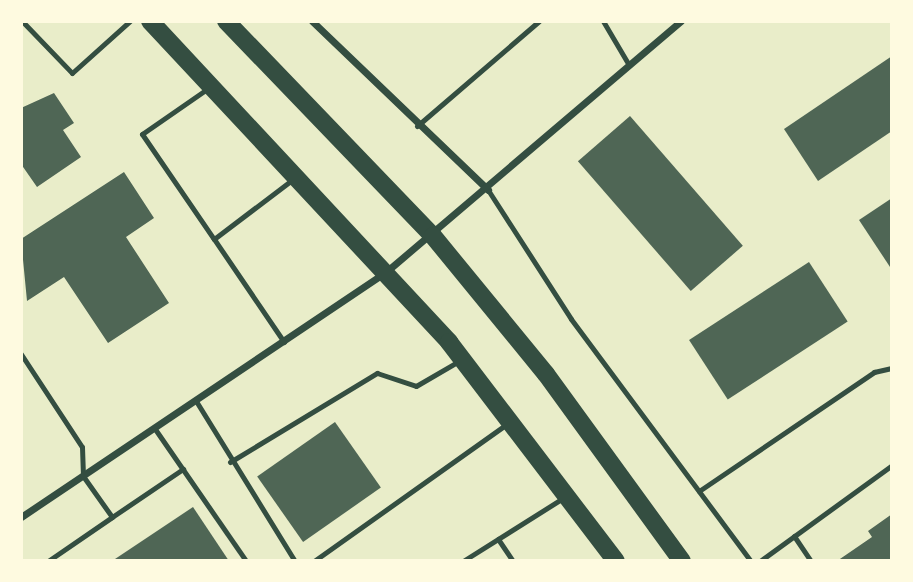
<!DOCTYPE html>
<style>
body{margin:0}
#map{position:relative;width:913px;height:582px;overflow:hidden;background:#e9edc9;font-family:"Sofia Sans Condensed",sans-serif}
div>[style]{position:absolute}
.building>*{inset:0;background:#4f6655;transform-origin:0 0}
.service>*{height:5px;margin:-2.5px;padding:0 2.5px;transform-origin:2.5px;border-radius:2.5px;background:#344e41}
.minor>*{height:7px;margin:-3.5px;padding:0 3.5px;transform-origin:3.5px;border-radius:3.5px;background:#344e41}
.primary>*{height:18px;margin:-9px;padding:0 9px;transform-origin:9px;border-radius:9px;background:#344e41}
span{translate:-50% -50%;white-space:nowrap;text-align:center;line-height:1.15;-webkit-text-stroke:6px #fefae0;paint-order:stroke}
.frame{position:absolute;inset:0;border:23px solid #fefae0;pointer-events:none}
</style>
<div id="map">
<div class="building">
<div style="clip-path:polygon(892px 56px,892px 131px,818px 181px,784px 129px)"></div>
<div style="clip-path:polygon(54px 93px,74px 123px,63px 130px,81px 157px,37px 187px,21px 164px,21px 108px)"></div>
<div style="left:630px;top:116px;width:172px;height:69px;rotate:49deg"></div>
<div style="clip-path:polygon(124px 172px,154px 218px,126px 237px,169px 303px,108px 343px,64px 277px,27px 301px,21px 239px)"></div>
<div style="clip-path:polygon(892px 198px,892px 270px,859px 220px)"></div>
<div style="left:809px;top:262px;width:71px;height:143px;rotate:57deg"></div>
<div style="left:335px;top:422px;width:80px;height:95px;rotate:55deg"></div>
<div style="clip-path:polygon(193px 507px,229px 561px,112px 561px)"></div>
<div style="clip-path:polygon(892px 514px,892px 561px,837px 561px,872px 537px,868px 531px)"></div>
</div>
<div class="service">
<div style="left:22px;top:21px;width:72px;rotate:46.1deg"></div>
<div style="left:72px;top:73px;width:78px;rotate:-41.9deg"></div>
<div style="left:603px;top:21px;width:51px;rotate:59.4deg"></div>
<div style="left:207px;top:89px;width:79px;rotate:145.3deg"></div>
<div style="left:142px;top:134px;width:127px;rotate:55.6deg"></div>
<div style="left:417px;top:126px;width:161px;rotate:-40.7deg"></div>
<div style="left:488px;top:190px;width:153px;rotate:57.2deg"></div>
<div style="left:571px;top:319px;width:302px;rotate:53.4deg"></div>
<div style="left:284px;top:342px;width:125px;rotate:-124.2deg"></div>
<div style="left:214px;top:239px;width:99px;rotate:-37.2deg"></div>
<div style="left:21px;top:354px;width:111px;rotate:56.7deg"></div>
<div style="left:82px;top:447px;width:29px;rotate:88deg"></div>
<div style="left:83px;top:476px;width:50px;rotate:54.7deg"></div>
<div style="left:112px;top:517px;width:86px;rotate:-34.1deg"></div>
<div style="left:196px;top:401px;width:188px;rotate:58.3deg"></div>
<div style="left:155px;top:429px;width:160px;rotate:55.4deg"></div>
<div style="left:230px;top:462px;width:172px;rotate:-31.2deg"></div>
<div style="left:377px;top:373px;width:41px;rotate:18.4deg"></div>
<div style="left:416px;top:386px;width:50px;rotate:-30.2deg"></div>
<div style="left:699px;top:491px;width:212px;rotate:-34.2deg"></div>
<div style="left:874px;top:372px;width:18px;rotate:-13deg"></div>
<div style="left:794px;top:536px;width:30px;rotate:56deg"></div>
<div style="left:498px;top:539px;width:27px;rotate:56deg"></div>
<div style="left:48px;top:561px;width:78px;rotate:-34.5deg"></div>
<div style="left:314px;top:561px;width:238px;rotate:-35.4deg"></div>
<div style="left:463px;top:561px;width:118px;rotate:-32.2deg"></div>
<div style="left:760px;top:561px;width:163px;rotate:-36deg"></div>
</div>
<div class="minor">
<div style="left:312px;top:21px;width:244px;rotate:43.8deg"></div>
<div style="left:21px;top:517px;width:441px;rotate:-33.9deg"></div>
<div style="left:387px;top:271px;width:386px;rotate:-40.4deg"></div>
</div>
<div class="primary">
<div style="left:150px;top:21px;width:439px;rotate:47deg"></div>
<div style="left:449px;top:342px;width:275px;rotate:52.7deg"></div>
<div style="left:226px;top:21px;width:298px;rotate:46.1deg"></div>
<div style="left:433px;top:236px;width:178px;rotate:50.7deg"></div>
<div style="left:546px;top:374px;width:231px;rotate:54deg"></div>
</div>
<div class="frame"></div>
</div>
